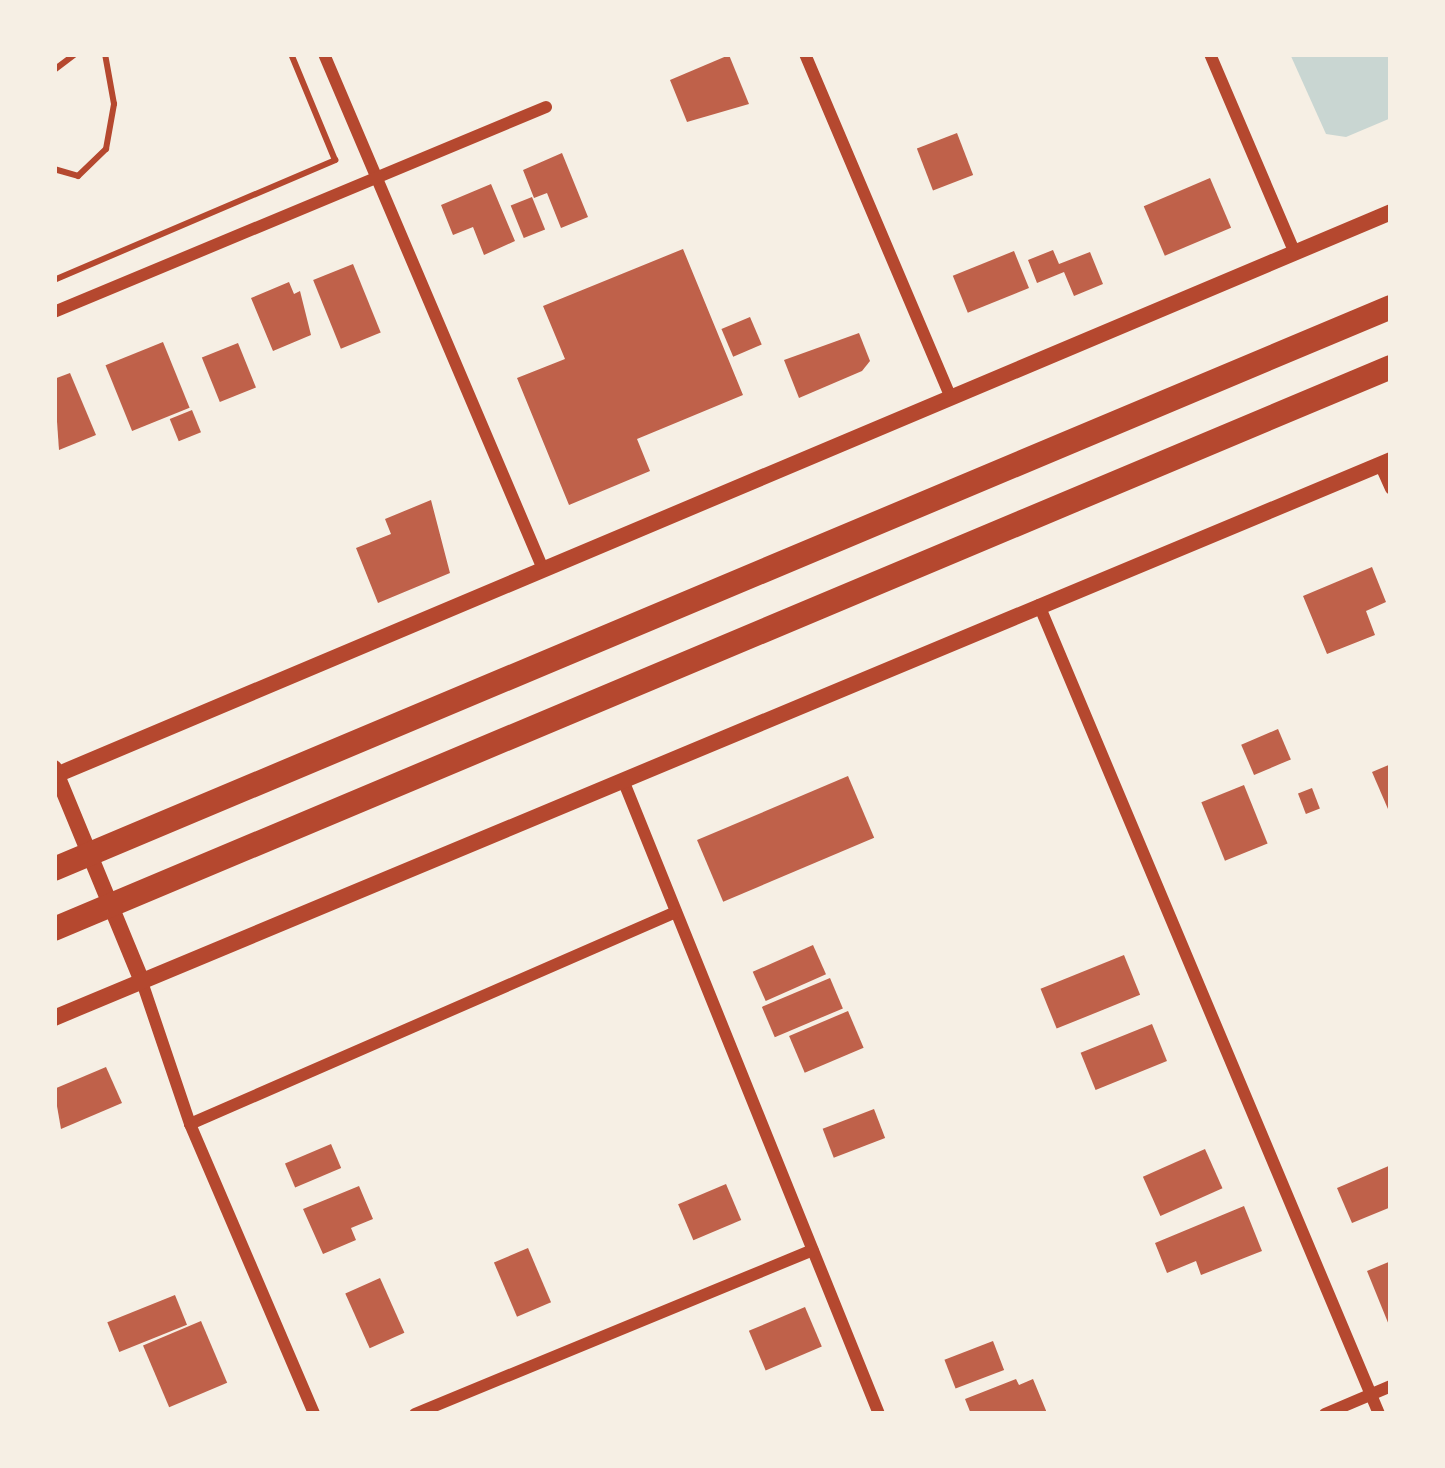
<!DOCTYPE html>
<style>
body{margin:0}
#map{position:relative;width:1445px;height:1468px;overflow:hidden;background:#f6efe4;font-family:Georgia,serif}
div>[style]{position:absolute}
.water>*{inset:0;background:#c9d6d2}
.building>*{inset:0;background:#bf614a;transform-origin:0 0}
.path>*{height:6px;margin:-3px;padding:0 3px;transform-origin:3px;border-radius:3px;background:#b5482f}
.minor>*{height:12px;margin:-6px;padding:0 6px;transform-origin:6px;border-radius:6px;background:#b5482f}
.tertiary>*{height:16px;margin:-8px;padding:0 8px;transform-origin:8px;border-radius:8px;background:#b5482f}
.motorway>*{height:24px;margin:-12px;padding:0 12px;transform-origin:12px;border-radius:12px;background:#b5482f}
span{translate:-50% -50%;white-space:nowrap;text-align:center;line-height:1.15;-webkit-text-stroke:12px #f6efe4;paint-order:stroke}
.frame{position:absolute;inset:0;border:57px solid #f6efe4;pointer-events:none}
</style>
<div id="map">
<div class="water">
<div style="clip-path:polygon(1290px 54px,1391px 54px,1391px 118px,1346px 137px,1326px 134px)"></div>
</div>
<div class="building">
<div style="clip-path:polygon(729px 55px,749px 104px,687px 122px,670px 80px)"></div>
<div style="left:957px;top:133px;width:45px;height:43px;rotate:69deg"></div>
<div style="clip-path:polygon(562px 153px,588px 217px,561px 228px,547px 193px,534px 198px,523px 170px)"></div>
<div style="left:1210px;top:178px;width:54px;height:72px;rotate:67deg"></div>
<div style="clip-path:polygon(491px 184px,515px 241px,484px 255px,473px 227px,453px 235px,441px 205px)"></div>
<div style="left:532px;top:197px;width:35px;height:23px;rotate:68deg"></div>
<div style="clip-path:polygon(683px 249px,743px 395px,637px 439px,650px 471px,569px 505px,517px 378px,565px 359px,543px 306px)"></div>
<div style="clip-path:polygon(1053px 250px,1059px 264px,1090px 252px,1103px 284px,1074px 296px,1064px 272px,1037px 283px,1028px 260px)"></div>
<div style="left:1014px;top:251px;width:40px;height:66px;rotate:68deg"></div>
<div style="left:353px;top:264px;width:74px;height:43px;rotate:68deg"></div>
<div style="clip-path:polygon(289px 282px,294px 294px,300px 291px,311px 335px,273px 351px,251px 298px)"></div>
<div style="left:750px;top:317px;width:30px;height:31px;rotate:67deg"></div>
<div style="clip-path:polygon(859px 333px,870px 361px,862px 371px,799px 398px,784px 360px)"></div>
<div style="left:163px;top:342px;width:71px;height:62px;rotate:68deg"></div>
<div style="left:238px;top:343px;width:48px;height:39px;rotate:68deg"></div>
<div style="clip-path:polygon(70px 373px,96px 435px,59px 450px,54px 379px)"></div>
<div style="left:192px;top:410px;width:24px;height:24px;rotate:68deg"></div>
<div style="clip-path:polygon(431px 500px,450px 573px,378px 603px,356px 548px,391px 534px,385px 519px)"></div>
<div style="clip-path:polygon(1372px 567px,1386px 602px,1366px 611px,1375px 635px,1327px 654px,1303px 596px)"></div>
<div style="left:1278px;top:729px;width:33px;height:40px;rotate:67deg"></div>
<div style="clip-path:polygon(1391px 764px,1391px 808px,1388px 809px,1372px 772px)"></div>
<div style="left:848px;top:776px;width:67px;height:164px;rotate:67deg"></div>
<div style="left:1244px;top:785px;width:63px;height:46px;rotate:68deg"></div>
<div style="left:1312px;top:788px;width:22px;height:15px;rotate:69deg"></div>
<div style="left:813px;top:945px;width:32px;height:66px;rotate:66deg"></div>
<div style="left:1124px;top:955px;width:43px;height:90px;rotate:68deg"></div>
<div style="left:830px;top:978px;width:33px;height:74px;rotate:67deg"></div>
<div style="left:848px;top:1011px;width:40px;height:64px;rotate:67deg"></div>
<div style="left:1152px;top:1024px;width:40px;height:77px;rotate:68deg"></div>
<div style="clip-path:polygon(106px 1067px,122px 1103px,61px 1129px,54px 1089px)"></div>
<div style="left:874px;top:1109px;width:31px;height:55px;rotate:69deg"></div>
<div style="left:331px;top:1144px;width:26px;height:50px;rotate:67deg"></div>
<div style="left:1205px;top:1149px;width:43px;height:68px;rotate:66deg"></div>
<div style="clip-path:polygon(1391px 1165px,1391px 1207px,1352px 1223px,1337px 1188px)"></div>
<div style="left:726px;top:1184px;width:39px;height:52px;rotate:67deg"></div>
<div style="clip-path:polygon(359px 1186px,373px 1219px,351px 1228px,356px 1240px,323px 1254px,303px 1209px)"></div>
<div style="clip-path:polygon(1244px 1206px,1262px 1251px,1201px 1275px,1196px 1261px,1167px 1273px,1155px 1243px)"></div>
<div style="left:528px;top:1248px;width:59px;height:37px;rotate:67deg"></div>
<div style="clip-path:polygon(1391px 1261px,1391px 1330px,1367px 1271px)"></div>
<div style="left:380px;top:1278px;width:60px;height:38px;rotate:66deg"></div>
<div style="left:175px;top:1295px;width:32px;height:73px;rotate:68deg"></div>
<div style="left:805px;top:1307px;width:43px;height:61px;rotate:67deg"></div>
<div style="left:201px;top:1321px;width:67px;height:63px;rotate:67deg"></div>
<div style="left:993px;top:1341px;width:31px;height:52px;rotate:69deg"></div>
<div style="clip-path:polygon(1016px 1379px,1019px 1385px,1033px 1379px,1047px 1413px,971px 1414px,965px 1399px)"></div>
</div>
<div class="path">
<div style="left:54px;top:70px;width:26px;rotate:-37deg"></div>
<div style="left:54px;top:169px;width:25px;rotate:16deg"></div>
<div style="left:78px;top:176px;width:39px;rotate:-44deg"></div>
<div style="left:106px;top:149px;width:46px;rotate:-79.9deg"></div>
<div style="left:114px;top:104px;width:51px;rotate:-100.2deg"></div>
<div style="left:54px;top:280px;width:306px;rotate:-23.1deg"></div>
<div style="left:335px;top:160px;width:115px;rotate:-112.5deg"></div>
</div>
<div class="minor">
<div style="left:324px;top:54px;width:560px;rotate:66.96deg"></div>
<div style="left:805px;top:54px;width:374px;rotate:67deg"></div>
<div style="left:1210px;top:54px;width:216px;rotate:66.9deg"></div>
<div style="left:54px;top:312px;width:533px;rotate:-22.62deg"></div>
<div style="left:1380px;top:464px;width:27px;rotate:66deg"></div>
<div style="left:1039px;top:605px;width:878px;rotate:67.2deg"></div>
<div style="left:623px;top:780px;width:684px;rotate:68.01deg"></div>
<div style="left:142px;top:982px;width:150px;rotate:71.3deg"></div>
<div style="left:190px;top:1124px;width:315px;rotate:66.8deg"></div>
<div style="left:190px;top:1124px;width:530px;rotate:-23.57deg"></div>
<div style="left:415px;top:1414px;width:430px;rotate:-22.4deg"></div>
<div style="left:1325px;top:1414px;width:72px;rotate:-23deg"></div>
</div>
<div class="tertiary">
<div style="left:54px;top:768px;width:231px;rotate:67.6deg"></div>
<div style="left:54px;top:776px;width:1451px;rotate:-22.87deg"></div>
<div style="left:54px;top:1018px;width:1449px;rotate:-22.65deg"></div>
</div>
<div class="motorway">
<div style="left:54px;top:869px;width:1450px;rotate:-22.8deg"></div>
<div style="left:54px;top:929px;width:1450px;rotate:-22.8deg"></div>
</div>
<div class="frame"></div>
</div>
